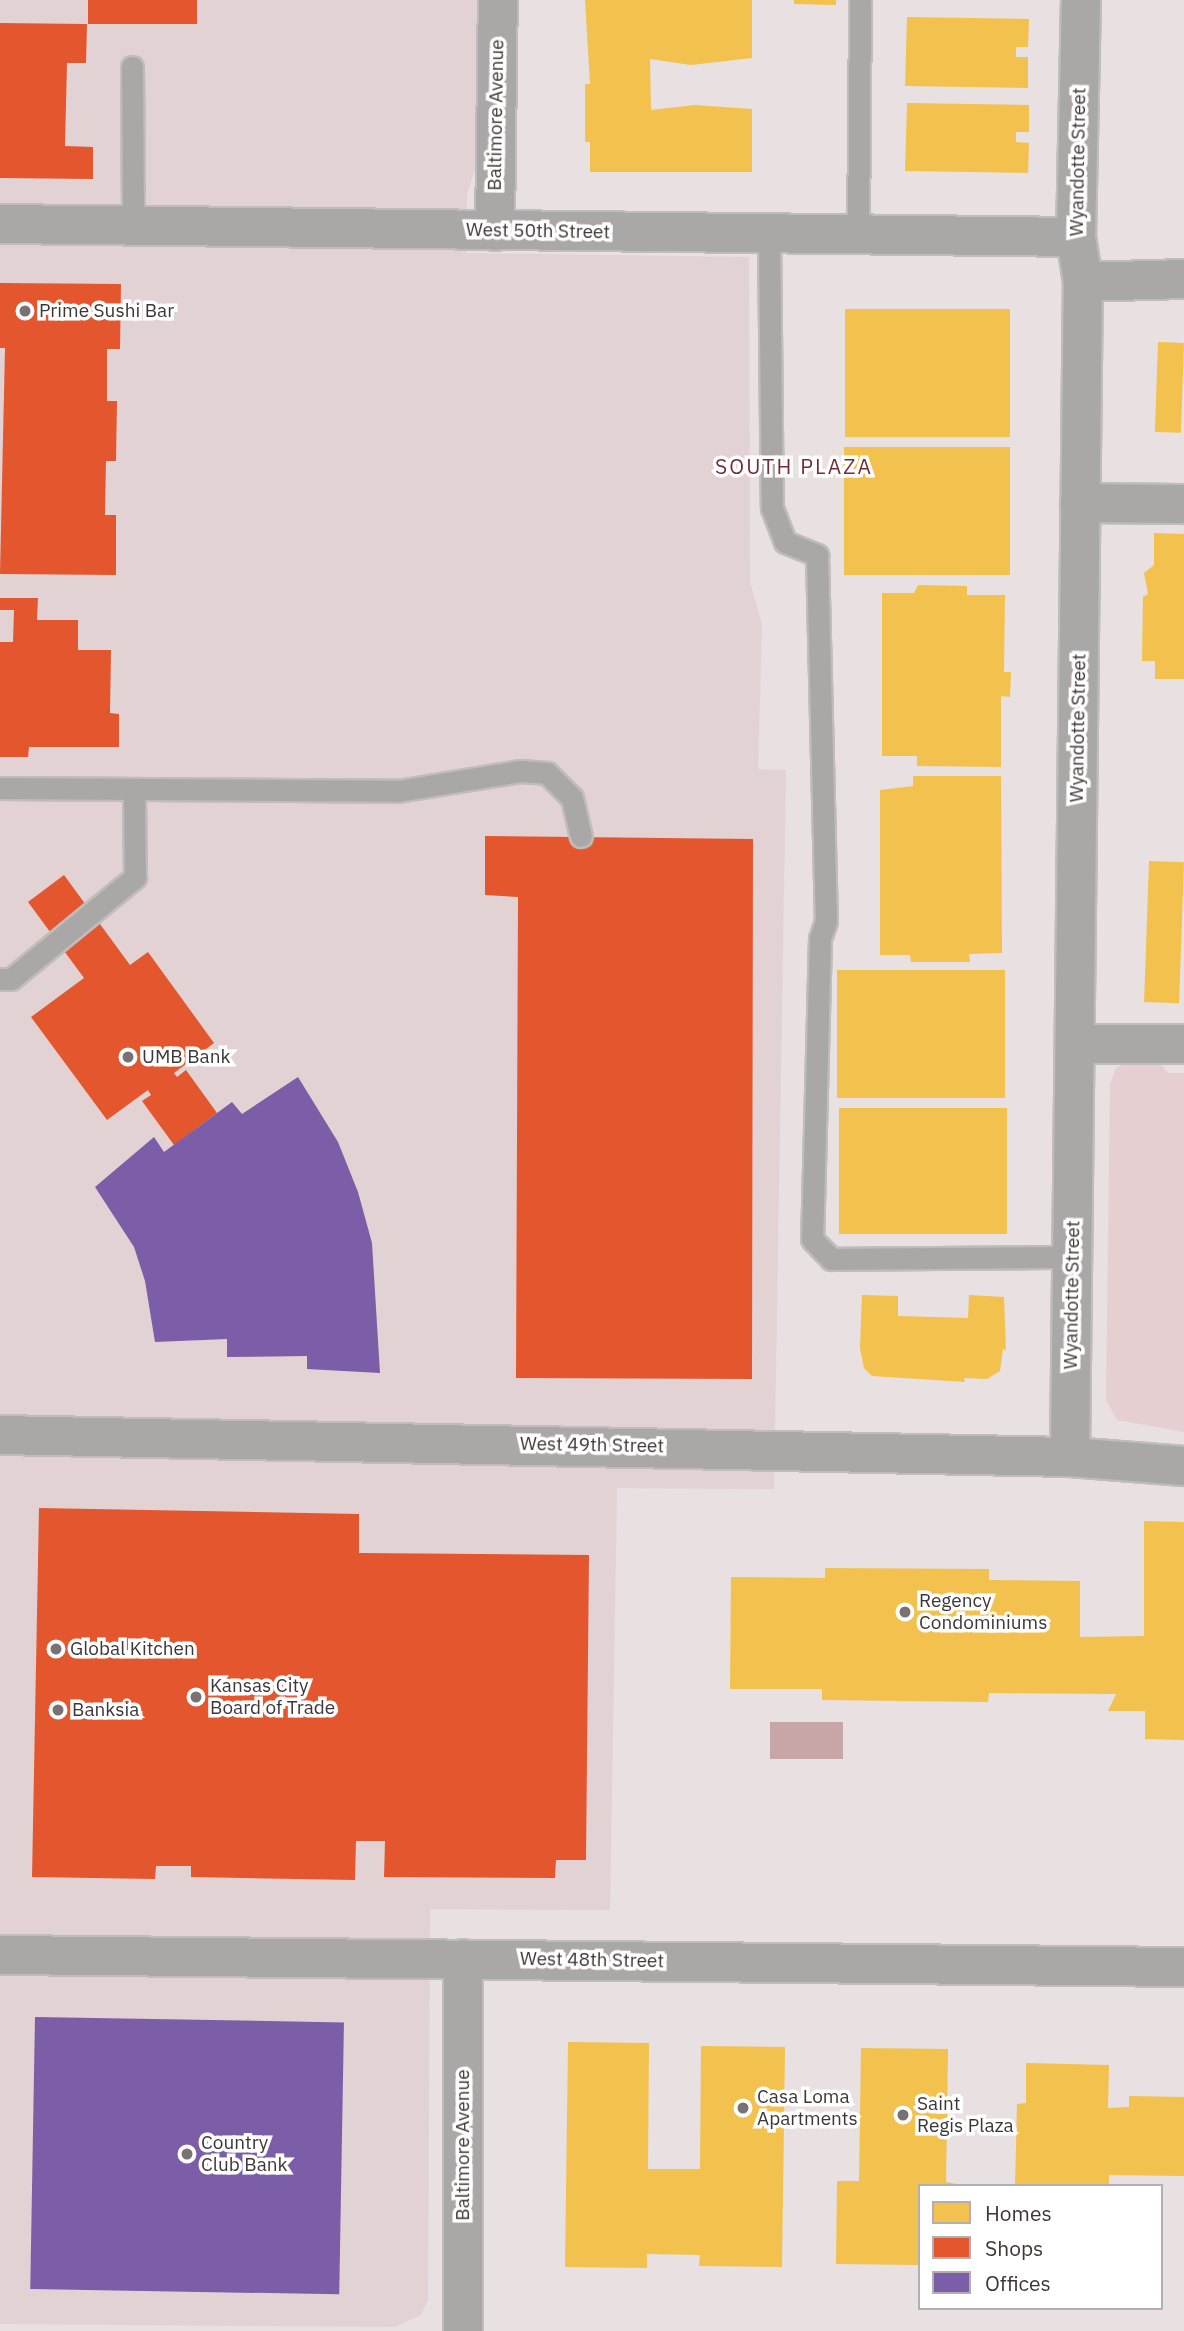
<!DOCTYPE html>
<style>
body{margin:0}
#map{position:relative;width:1184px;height:2331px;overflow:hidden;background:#e8e0e1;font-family:"IBM Plex Sans",sans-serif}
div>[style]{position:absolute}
.built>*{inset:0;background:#e2d2d3}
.green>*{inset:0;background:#e6cfd0}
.water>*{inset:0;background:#c8a6a8;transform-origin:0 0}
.homes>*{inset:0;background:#f2c14e;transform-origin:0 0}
.shops>*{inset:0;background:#e4572e;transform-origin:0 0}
.offices>*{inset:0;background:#7b5ea7;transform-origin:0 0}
.roads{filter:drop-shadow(2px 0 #c1bcbc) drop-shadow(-2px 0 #c1bcbc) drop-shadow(0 2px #c1bcbc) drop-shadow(0 -2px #c1bcbc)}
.service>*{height:21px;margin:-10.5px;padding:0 10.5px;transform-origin:10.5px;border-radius:10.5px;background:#aaa7a7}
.minor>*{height:38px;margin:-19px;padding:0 19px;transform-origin:19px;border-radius:19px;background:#aaa7a7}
.tertiary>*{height:38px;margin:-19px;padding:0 19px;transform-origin:19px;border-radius:19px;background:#aaa7a7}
.dots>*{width:19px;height:19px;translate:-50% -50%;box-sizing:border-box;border:4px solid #fff;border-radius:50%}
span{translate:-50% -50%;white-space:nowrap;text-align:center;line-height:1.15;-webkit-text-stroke:7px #fff;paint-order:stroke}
.street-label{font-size:19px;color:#3c3737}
.poi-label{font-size:19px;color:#3c3737}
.left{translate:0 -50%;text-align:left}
.neighbourhood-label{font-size:21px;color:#732d37;letter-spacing:2px}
.legend{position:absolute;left:918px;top:2184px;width:245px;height:126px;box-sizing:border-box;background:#fff;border:2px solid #b1afaf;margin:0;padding:9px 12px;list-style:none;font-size:21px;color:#3c3737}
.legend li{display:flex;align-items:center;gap:14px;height:35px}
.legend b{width:35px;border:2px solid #b1afaf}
</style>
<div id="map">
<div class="built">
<div style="clip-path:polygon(0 0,477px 0,477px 164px,467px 194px,466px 253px,749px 257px,750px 582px,762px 625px,758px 769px,786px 770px,774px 1489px,617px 1488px,610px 1910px,430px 1909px,428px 2300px,421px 2315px,394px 2327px,0 2324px)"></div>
</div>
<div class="green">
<div style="clip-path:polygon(1158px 1061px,1168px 1073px,1184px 1073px,1184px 1432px,1117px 1420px,1106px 1400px,1110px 1084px,1116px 1068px,1124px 1063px)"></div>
</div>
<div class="water">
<div style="left:770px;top:1722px;width:73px;height:37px"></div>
</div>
<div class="homes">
<div style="clip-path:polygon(585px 0,752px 0,752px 58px,691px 65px,650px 59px,651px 110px,695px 105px,752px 109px,752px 172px,590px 172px,590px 142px,585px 142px,585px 84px,590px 84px)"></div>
<div style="clip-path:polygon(794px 0,836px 0,836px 5px,794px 4px)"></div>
<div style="clip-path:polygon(907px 17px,1029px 19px,1028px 47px,1016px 47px,1016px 57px,1028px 57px,1028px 88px,905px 86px)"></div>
<div style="clip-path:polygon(907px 103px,1029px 105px,1029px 132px,1016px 132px,1016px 142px,1029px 143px,1028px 173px,905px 171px)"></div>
<div style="left:845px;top:309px;width:165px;height:128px"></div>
<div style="left:1158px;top:342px;width:26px;height:90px;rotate:2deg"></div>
<div style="left:1010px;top:447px;width:128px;height:166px;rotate:90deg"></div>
<div style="clip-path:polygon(1154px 533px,1184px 534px,1184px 679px,1155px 679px,1155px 661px,1142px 661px,1143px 597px,1148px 594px,1144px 573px,1154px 565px)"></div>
<div style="clip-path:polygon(918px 585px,967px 586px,967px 595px,1005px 595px,1004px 672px,1011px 672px,1010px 697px,1001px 696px,1001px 767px,917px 766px,917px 756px,882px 756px,882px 593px,914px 593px)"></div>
<div style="clip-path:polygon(913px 776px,1001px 776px,1002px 953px,969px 954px,970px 962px,911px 962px,910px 955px,880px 955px,880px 790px,913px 786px)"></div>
<div style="left:1149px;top:861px;width:35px;height:141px;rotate:2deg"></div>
<div style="left:1005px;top:970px;width:128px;height:168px;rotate:90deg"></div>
<div style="left:839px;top:1108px;width:168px;height:126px"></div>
<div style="clip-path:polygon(862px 1295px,898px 1296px,898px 1316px,968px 1318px,969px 1295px,1004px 1297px,1006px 1350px,1003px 1349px,1000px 1371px,987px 1379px,964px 1378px,965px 1382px,872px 1376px,864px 1368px,860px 1348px)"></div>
<div style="clip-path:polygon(1144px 1521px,1184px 1522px,1184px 1740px,1145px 1739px,1145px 1711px,1108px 1711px,1116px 1694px,989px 1693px,988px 1702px,822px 1700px,822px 1689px,730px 1689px,731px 1577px,825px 1578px,825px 1568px,989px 1569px,989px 1580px,1080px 1581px,1080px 1637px,1144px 1636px)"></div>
<div style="clip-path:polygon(568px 2042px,649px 2043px,648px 2169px,700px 2169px,701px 2046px,785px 2047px,782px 2267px,699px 2266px,700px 2255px,647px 2254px,647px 2268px,565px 2267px)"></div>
<div style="clip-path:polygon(861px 2048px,948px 2049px,946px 2182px,967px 2186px,920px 2186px,920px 2265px,836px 2264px,837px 2181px,859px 2181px)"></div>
<div style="clip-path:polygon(1026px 2063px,1109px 2065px,1108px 2108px,1129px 2107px,1129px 2096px,1184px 2097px,1184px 2176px,1109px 2175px,1109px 2186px,1015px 2186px,1017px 2104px,1026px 2103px)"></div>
</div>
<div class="shops">
<div style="left:88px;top:0;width:109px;height:24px"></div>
<div style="clip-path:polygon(0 23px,87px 24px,86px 63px,67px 63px,65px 146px,93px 147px,93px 179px,0 178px)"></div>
<div style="clip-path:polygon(0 283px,121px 284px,120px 349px,107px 349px,107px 401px,117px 401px,116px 461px,106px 461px,105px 515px,116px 515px,116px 575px,0 574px,5px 348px,0 348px)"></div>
<div style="clip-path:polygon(0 598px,38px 598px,37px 620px,78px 620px,78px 650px,111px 650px,110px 713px,119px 714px,119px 747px,29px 747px,28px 757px,0 757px,0 642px,13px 642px,14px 610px,0 610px)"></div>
<div style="clip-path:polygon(485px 836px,753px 839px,752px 1379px,516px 1378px,518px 897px,485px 895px)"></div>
<div style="clip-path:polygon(64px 875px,130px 965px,148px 952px,214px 1043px,174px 1073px,177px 1077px,186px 1070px,217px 1113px,174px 1145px,142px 1101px,151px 1095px,148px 1090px,107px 1120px,31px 1017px,84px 978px,28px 902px)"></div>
<div style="clip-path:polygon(39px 1508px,359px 1514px,359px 1553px,589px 1555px,586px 1860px,556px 1860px,555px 1878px,384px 1877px,385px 1841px,356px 1841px,355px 1880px,191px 1877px,191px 1866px,156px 1866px,155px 1879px,32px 1877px)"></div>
</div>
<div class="offices">
<div style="clip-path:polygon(298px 1077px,338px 1142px,358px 1192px,372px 1243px,380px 1373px,307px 1369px,307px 1356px,227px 1357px,227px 1339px,155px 1342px,145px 1281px,134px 1247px,95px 1187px,154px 1137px,164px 1152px,232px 1102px,242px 1114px)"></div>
<div style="left:35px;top:2017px;width:309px;height:272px;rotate:1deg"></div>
</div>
<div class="roads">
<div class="service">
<div style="left:132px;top:67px;width:159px;rotate:89.6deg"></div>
<div style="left:769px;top:234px;width:274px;rotate:89.4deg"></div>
<div style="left:772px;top:508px;width:36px;rotate:69deg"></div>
<div style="left:785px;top:542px;width:35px;rotate:22deg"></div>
<div style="left:817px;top:555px;width:366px;rotate:88.6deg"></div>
<div style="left:826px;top:921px;width:18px;rotate:109deg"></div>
<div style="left:820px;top:938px;width:301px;rotate:91.5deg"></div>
<div style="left:812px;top:1239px;width:28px;rotate:46deg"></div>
<div style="left:831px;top:1259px;width:242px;rotate:-0.5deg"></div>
<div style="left:858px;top:235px;width:235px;rotate:-89.5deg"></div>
<div style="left:0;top:788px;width:398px;rotate:0.4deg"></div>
<div style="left:398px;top:791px;width:124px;rotate:-9.3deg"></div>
<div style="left:520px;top:771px;width:27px;rotate:4deg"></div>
<div style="left:547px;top:773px;width:35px;rotate:45deg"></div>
<div style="left:572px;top:798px;width:39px;rotate:77deg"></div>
<div style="left:0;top:979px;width:11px"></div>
<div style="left:11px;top:979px;width:161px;rotate:-39.4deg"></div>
<div style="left:135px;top:877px;width:88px;rotate:-90.7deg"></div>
</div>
<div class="minor">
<div style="left:0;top:224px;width:1076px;rotate:0.69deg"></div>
<div style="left:495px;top:231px;width:231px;rotate:-89.3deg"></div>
<div style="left:1083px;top:282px;width:101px;rotate:-1.7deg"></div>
<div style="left:1080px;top:503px;width:104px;rotate:0.6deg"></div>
<div style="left:1075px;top:1044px;width:109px"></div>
<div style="left:1070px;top:1457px;width:1175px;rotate:-89.37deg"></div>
<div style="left:1083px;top:282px;width:46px;rotate:-98.8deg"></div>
<div style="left:1076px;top:237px;width:237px;rotate:-88.8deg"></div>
<div style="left:0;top:1955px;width:1184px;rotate:0.58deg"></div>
<div style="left:463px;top:2331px;width:372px;rotate:-90deg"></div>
</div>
<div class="tertiary">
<div style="left:0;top:1435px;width:1070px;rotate:1.18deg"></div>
<div style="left:1070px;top:1457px;width:114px;rotate:4.5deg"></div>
</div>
</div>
<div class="dots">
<div style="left:25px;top:311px;background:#787272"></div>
<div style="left:128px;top:1057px;background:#787272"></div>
<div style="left:905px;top:1612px;background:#787272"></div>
<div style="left:56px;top:1649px;background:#787272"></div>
<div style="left:196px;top:1697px;background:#787272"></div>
<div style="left:58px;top:1710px;background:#787272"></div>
<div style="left:743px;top:2108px;background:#787272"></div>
<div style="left:903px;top:2115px;background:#787272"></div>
<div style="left:187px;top:2154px;background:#787272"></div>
</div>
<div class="street-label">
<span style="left:496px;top:115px;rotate:-89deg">Baltimore Avenue</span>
<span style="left:1078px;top:162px;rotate:-89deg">Wyandotte Street</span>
<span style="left:538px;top:231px;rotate:1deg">West 50th Street</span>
<span style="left:1078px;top:728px;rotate:-89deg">Wyandotte Street</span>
<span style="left:1072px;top:1295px;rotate:-89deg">Wyandotte Street</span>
<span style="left:592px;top:1445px;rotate:1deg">West 49th Street</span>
<span style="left:592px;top:1960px;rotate:1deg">West 48th Street</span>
<span style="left:463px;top:2145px;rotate:-90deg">Baltimore Avenue</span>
</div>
<div class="poi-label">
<span class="left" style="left:39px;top:311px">Prime Sushi Bar</span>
<span class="left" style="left:142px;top:1057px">UMB Bank</span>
<span class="left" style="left:919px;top:1612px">Regency<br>Condominiums</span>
<span class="left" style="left:70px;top:1649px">Global Kitchen</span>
<span class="left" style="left:210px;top:1697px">Kansas City<br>Board of Trade</span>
<span class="left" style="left:72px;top:1710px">Banksia</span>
<span class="left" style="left:757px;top:2108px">Casa Loma<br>Apartments</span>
<span class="left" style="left:917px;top:2115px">Saint<br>Regis Plaza</span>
<span class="left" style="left:201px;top:2154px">Country<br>Club Bank</span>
</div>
<div class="neighbourhood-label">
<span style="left:794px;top:466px">SOUTH PLAZA</span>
</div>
<ul class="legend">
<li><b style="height:19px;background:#f2c14e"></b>Homes</li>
<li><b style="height:19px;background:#e4572e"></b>Shops</li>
<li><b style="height:19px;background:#7b5ea7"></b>Offices</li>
</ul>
</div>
